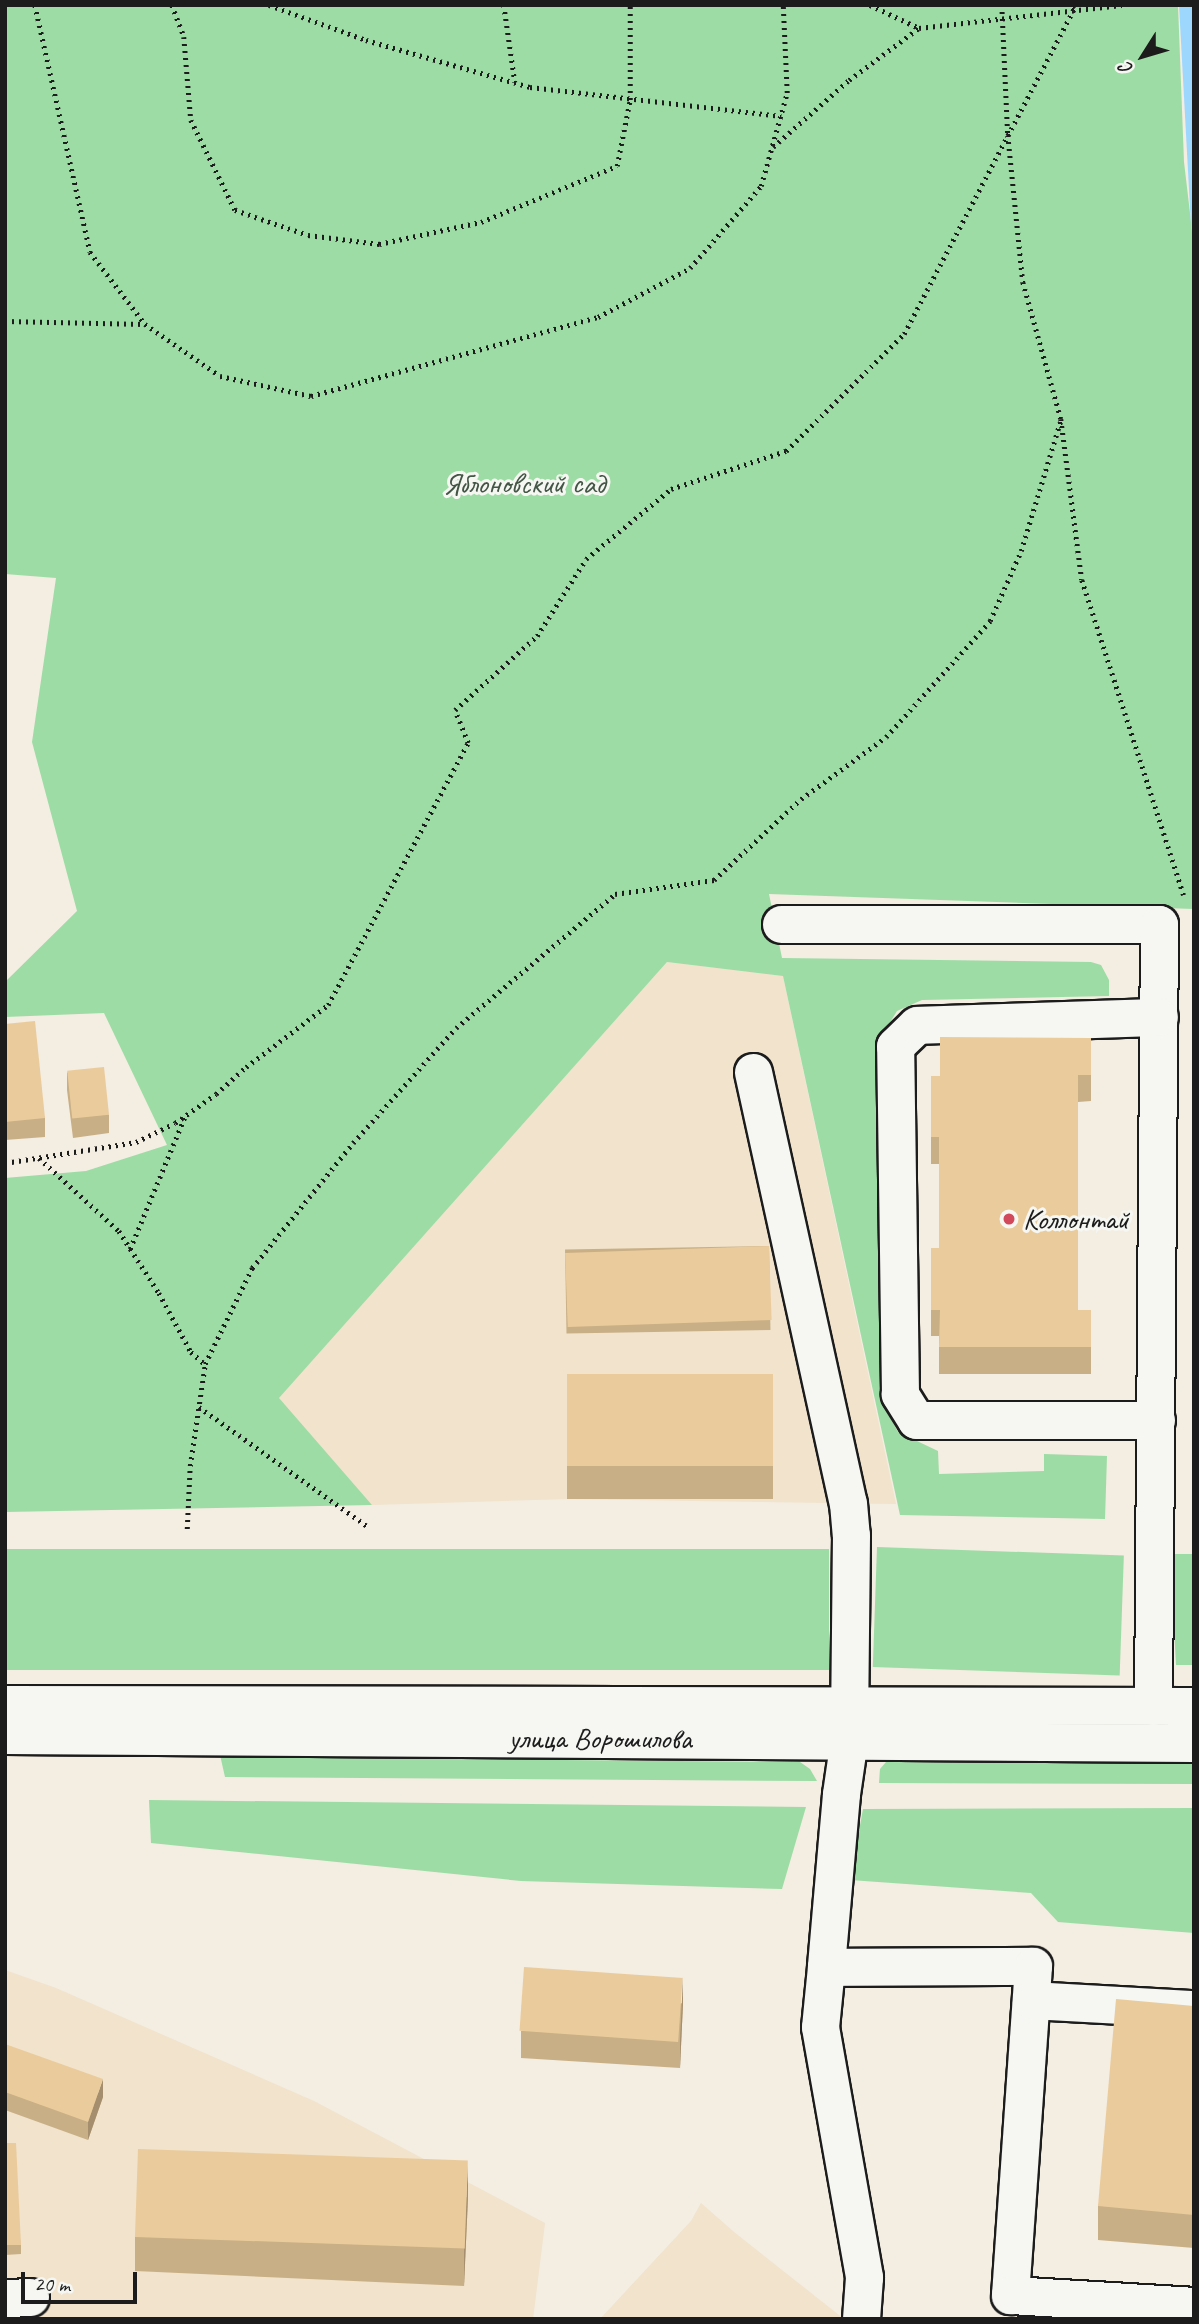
<!DOCTYPE html>
<meta charset="utf-8">
<style>
body{margin:0}
#map{position:relative;width:1199px;height:2324px;overflow:hidden;background:#f4ede1;font-family:Caveat,sans-serif}
div>[style]{position:absolute}
.built>*{inset:0;background:#f1e3cc}
.green>*{inset:0;background:#9ddca5;transform-origin:0 0}
.water>*{inset:0;background:#9ed7fe}
.path>*{height:4.5px;margin-top:-2.25px;transform-origin:0;background:repeating-linear-gradient(90deg,#1c1c1c 0 2px,transparent 0 7px)}
.roads{filter:drop-shadow(2px 0 #1c1c1c) drop-shadow(-2px 0 #1c1c1c) drop-shadow(0 2px #1c1c1c) drop-shadow(0 -2px #1c1c1c)}
.minor>*{height:37px;margin:-18.5px;padding:0 18.5px;transform-origin:18.5px;border-radius:18.5px;background:#f6f6f2}
.wall>*{inset:0;background:#c9af86;transform-origin:0 0}
.shaded-wall>*{inset:0;background:#a48e6d}
.building>*{inset:0;background:#eacb9c;transform-origin:0 0}
.dots>*{width:19px;height:19px;translate:-50% -50%;box-sizing:border-box;border:4px solid #f6f6f2;border-radius:50%}
span{translate:-50% -50%;white-space:nowrap;text-align:center;line-height:1.15;-webkit-text-stroke:6px #f6f6f2;paint-order:stroke}
.park-label{font-size:30px;color:#435645}
.poi-label{font-size:30px;color:#1c1c1c}
.left{translate:0 -50%;text-align:left}
.street-label{font-size:30px;color:#1c1c1c}
.frame{position:absolute;inset:0;border:7px solid #1c1c1c;pointer-events:none}
.north{position:absolute;left:1108px;top:21px;width:70px;height:70px;-webkit-text-stroke:5px #f6f6f2;paint-order:stroke;rotate:233deg;font-size:19px;font-weight:700;line-height:28px;text-align:center;color:#1c1c1c}
.north::after{content:'';display:block;margin:auto;width:24px;height:32px;background:#1c1c1c;clip-path:polygon(50% 0,100% 100%,50% 72%,0 100%)}
.scale{position:absolute;left:21px;top:2272px;width:116px;height:32px;box-sizing:border-box;border:4px solid #1c1c1c;border-top:0;padding-left:9px;font-size:21px;line-height:24px;white-space:nowrap;color:#1c1c1c;-webkit-text-stroke:5px #f6f6f2;paint-order:stroke}
</style>
<div id="map">
<div class="built">
<div style="clip-path:polygon(667px 962px,783px 976px,896px 1504px,567px 1499px,372px 1505px,278px 1398px)"></div>
<div style="clip-path:polygon(5px 1970px,56px 1988px,314px 2101px,545px 2223px,533px 2319px,5px 2319px)"></div>
<div style="clip-path:polygon(701px 2203px,734px 2232px,844px 2319px,600px 2319px,691px 2221px)"></div>
</div>
<div class="green">
<div style="clip-path:polygon(5px 5px,1178px 5px,1184px 162px,1194px 247px,1194px 909px,769px 894px,782px 958px,1091px 962px,1101px 965px,1109px 980px,1109px 996px,922px 1000px,897px 1011px,876px 1045px,880px 1390px,887px 1412px,898px 1432px,938px 1451px,939px 1474px,1044px 1471px,1044px 1454px,1107px 1456px,1105px 1519px,900px 1515px,783px 976px,667px 962px,279px 1398px,372px 1505px,5px 1512px,5px 1178px,86px 1171px,167px 1145px,104px 1013px,5px 1017px,5px 982px,77px 911px,32px 742px,56px 578px,5px 574px)"></div>
<div style="left:877px;top:1547px;width:247px;height:120px;rotate:2deg"></div>
<div style="left:5px;top:1549px;width:824px;height:121px"></div>
<div style="clip-path:polygon(1170px 1554px,1194px 1554px,1194px 1665px,1176px 1665px)"></div>
<div style="clip-path:polygon(226px 1743px,237px 1744px,238px 1757px,800px 1762px,810px 1769px,817px 1781px,225px 1777px,220px 1755px)"></div>
<div style="clip-path:polygon(886px 1762px,1194px 1764px,1194px 1784px,879px 1783px,880px 1769px)"></div>
<div style="clip-path:polygon(149px 1800px,806px 1807px,782px 1889px,521px 1881px,151px 1843px)"></div>
<div style="clip-path:polygon(1194px 1808px,1194px 1933px,1058px 1922px,1031px 1893px,850px 1880px,863px 1809px)"></div>
</div>
<div class="water">
<div style="clip-path:polygon(1179px 5px,1194px 5px,1194px 247px,1191px 226px)"></div>
</div>
<div class="path">
<div style="left:35px;top:5px;width:253px;rotate:77.4deg"></div>
<div style="left:90px;top:252px;width:91px;rotate:52.6deg"></div>
<div style="left:145px;top:324px;width:91px;rotate:34.7deg"></div>
<div style="left:220px;top:376px;width:93px;rotate:12.4deg"></div>
<div style="left:311px;top:396px;width:298px;rotate:-15.4deg"></div>
<div style="left:598px;top:317px;width:104px;rotate:-28deg"></div>
<div style="left:690px;top:268px;width:108px;rotate:-49.1deg"></div>
<div style="left:761px;top:186px;width:97px;rotate:-74.4deg"></div>
<div style="left:787px;top:93px;width:88px;rotate:-92.6deg"></div>
<div style="left:172px;top:5px;width:34px;rotate:69deg"></div>
<div style="left:184px;top:37px;width:83px;rotate:85.2deg"></div>
<div style="left:191px;top:120px;width:100px;rotate:63.9deg"></div>
<div style="left:235px;top:210px;width:77px;rotate:18.9deg"></div>
<div style="left:308px;top:235px;width:72px;rotate:7.2deg"></div>
<div style="left:379px;top:244px;width:104px;rotate:-12.2deg"></div>
<div style="left:481px;top:222px;width:147px;rotate:-22.4deg"></div>
<div style="left:617px;top:166px;width:67px;rotate:-78.9deg"></div>
<div style="left:630px;top:100px;width:95px;rotate:-90deg"></div>
<div style="left:269px;top:5px;width:103px;rotate:19.8deg"></div>
<div style="left:366px;top:40px;width:171px;rotate:16deg"></div>
<div style="left:530px;top:87px;width:253px;rotate:6.6deg"></div>
<div style="left:504px;top:5px;width:78px;rotate:81.9deg"></div>
<div style="left:870px;top:5px;width:54px;rotate:25.1deg"></div>
<div style="left:919px;top:28px;width:204px;rotate:-6.5deg"></div>
<div style="left:1002px;top:5px;width:130px;rotate:87.4deg"></div>
<div style="left:1008px;top:135px;width:148px;rotate:84.2deg"></div>
<div style="left:1023px;top:282px;width:142px;rotate:74.5deg"></div>
<div style="left:1061px;top:419px;width:162px;rotate:82.6deg"></div>
<div style="left:1082px;top:580px;width:331px;rotate:72.1deg"></div>
<div style="left:773px;top:147px;width:101px;rotate:-41.4deg"></div>
<div style="left:849px;top:80px;width:87px;rotate:-36.6deg"></div>
<div style="left:5px;top:321px;width:139px;rotate:1.2deg"></div>
<div style="left:39px;top:1158px;width:108px;rotate:42.4deg"></div>
<div style="left:119px;top:1231px;width:74px;rotate:57.2deg"></div>
<div style="left:159px;top:1293px;width:67px;rotate:61.5deg"></div>
<div style="left:191px;top:1352px;width:18px;rotate:41deg"></div>
<div style="left:5px;top:1163px;width:133px;rotate:-9.1deg"></div>
<div style="left:136px;top:1142px;width:43px;rotate:-26deg"></div>
<div style="left:175px;top:1123px;width:50px;rotate:-35.3deg"></div>
<div style="left:216px;top:1094px;width:40px;rotate:-42deg"></div>
<div style="left:246px;top:1067px;width:103px;rotate:-37.1deg"></div>
<div style="left:328px;top:1005px;width:297px;rotate:-61.9deg"></div>
<div style="left:468px;top:743px;width:35px;rotate:-112deg"></div>
<div style="left:455px;top:710px;width:110px;rotate:-42.1deg"></div>
<div style="left:537px;top:636px;width:91px;rotate:-57.5deg"></div>
<div style="left:586px;top:559px;width:110px;rotate:-39.5deg"></div>
<div style="left:671px;top:489px;width:121px;rotate:-18.3deg"></div>
<div style="left:786px;top:451px;width:166px;rotate:-44.8deg"></div>
<div style="left:904px;top:334px;width:367px;rotate:-62.4deg"></div>
<div style="left:1074px;top:9px;width:6px;rotate:-135deg"></div>
<div style="left:130px;top:1249px;width:144px;rotate:-67.5deg"></div>
<div style="left:199px;top:1407px;width:209px;rotate:35.3deg"></div>
<div style="left:187px;top:1529px;width:63px;rotate:-87.3deg"></div>
<div style="left:190px;top:1466px;width:103px;rotate:-81.6deg"></div>
<div style="left:205px;top:1364px;width:107px;rotate:-63.9deg"></div>
<div style="left:252px;top:1268px;width:161px;rotate:-51.1deg"></div>
<div style="left:353px;top:1143px;width:154px;rotate:-48.2deg"></div>
<div style="left:456px;top:1028px;width:208px;rotate:-40.1deg"></div>
<div style="left:615px;top:894px;width:100px;rotate:-8deg"></div>
<div style="left:714px;top:880px;width:119px;rotate:-43deg"></div>
<div style="left:801px;top:799px;width:105px;rotate:-36.1deg"></div>
<div style="left:886px;top:737px;width:156px;rotate:-48.1deg"></div>
<div style="left:990px;top:621px;width:77px;rotate:-66.1deg"></div>
<div style="left:1021px;top:551px;width:138px;rotate:-73.1deg"></div>
</div>
<div class="roads">
<div class="minor">
<div style="left:781px;top:924px;width:378px"></div>
<div style="left:1159px;top:924px;width:782px;rotate:90.44deg"></div>
<div style="left:753px;top:1072px;width:441px;rotate:77.6deg"></div>
<div style="left:848px;top:1503px;width:32px;rotate:85deg"></div>
<div style="left:851px;top:1535px;width:204px;rotate:90.6deg"></div>
<div style="left:849px;top:1739px;width:56px;rotate:98.3deg"></div>
<div style="left:841px;top:1794px;width:174px;rotate:95deg"></div>
<div style="left:826px;top:1967px;width:207px;rotate:-0.3deg"></div>
<div style="left:1033px;top:1966px;width:330px;rotate:94deg"></div>
<div style="left:1010px;top:2295px;width:184px;rotate:3.4deg"></div>
<div style="left:1156px;top:1420px;width:240px;rotate:180deg"></div>
<div style="left:916px;top:1420px;width:31px;rotate:-122deg"></div>
<div style="left:900px;top:1394px;width:348px;rotate:-90.8deg"></div>
<div style="left:895px;top:1046px;width:30px;rotate:-44deg"></div>
<div style="left:917px;top:1025px;width:242px;rotate:-1.9deg"></div>
<div style="left:5px;top:1704px;width:1189px;rotate:0.1deg"></div>
<div style="left:5px;top:1735px;width:1189px;rotate:0.39deg"></div>
<div style="left:826px;top:1967px;width:60px;rotate:95.7deg"></div>
<div style="left:820px;top:2027px;width:254px;rotate:80deg"></div>
<div style="left:864px;top:2277px;width:42px;rotate:94.1deg"></div>
<div style="left:1031px;top:2000px;width:163px;rotate:3.2deg"></div>
<div style="left:5px;top:2298px;width:25px;rotate:-2deg"></div>
</div>
</div>
<div class="wall">
<div style="clip-path:polygon(5px 1024px,45px 1118px,45px 1137px,5px 1140px)"></div>
<div style="clip-path:polygon(1091px 1038px,1091px 1101px,1078px 1102px,1078px 1310px,1091px 1310px,1091px 1374px,939px 1374px,939px 1336px,931px 1336px,931px 1248px,939px 1248px,939px 1164px,931px 1164px,931px 1076px,940px 1076px)"></div>
<div style="clip-path:polygon(67px 1072px,109px 1115px,109px 1133px,73px 1138px,67px 1090px)"></div>
<div style="left:769px;top:1246px;width:84px;height:204px;rotate:89deg"></div>
<div style="left:567px;top:1374px;width:206px;height:125px"></div>
<div style="clip-path:polygon(683px 2003px,680px 2068px,521px 2058px,521px 2031px)"></div>
<div style="clip-path:polygon(1194px 2006px,1194px 2248px,1098px 2240px,1098px 2206px)"></div>
<div style="clip-path:polygon(5px 2044px,103px 2097px,88px 2140px,5px 2110px)"></div>
<div style="clip-path:polygon(5px 2143px,21px 2245px,21px 2254px,5px 2255px)"></div>
<div style="clip-path:polygon(468px 2197px,464px 2286px,135px 2271px,135px 2237px)"></div>
</div>
<div class="shaded-wall">
<div style="clip-path:polygon(683px 1977px,683px 2003px,680px 2068px,680px 2041px)"></div>
<div style="clip-path:polygon(103px 2079px,103px 2097px,88px 2140px,88px 2122px)"></div>
<div style="clip-path:polygon(468px 2163px,468px 2197px,464px 2286px,464px 2252px)"></div>
</div>
<div class="building">
<div style="clip-path:polygon(35px 1021px,45px 1118px,5px 1122px,5px 1024px)"></div>
<div style="clip-path:polygon(940px 1037px,1091px 1038px,1091px 1075px,1078px 1075px,1078px 1310px,1091px 1310px,1091px 1347px,939px 1347px,940px 1310px,931px 1310px,931px 1248px,939px 1248px,939px 1137px,931px 1137px,931px 1076px,940px 1076px)"></div>
<div style="left:104px;top:1067px;width:48px;height:37px;rotate:84deg"></div>
<div style="left:769px;top:1246px;width:74px;height:204px;rotate:88deg"></div>
<div style="left:567px;top:1374px;width:206px;height:92px"></div>
<div style="left:524px;top:1967px;width:159px;height:64px;rotate:4deg"></div>
<div style="clip-path:polygon(1116px 1999px,1194px 2006px,1194px 2215px,1098px 2206px)"></div>
<div style="clip-path:polygon(5px 2044px,103px 2079px,88px 2122px,5px 2092px)"></div>
<div style="clip-path:polygon(5px 2143px,16px 2143px,21px 2245px,5px 2245px)"></div>
<div style="left:138px;top:2149px;width:330px;height:88px;rotate:2deg"></div>
</div>
<div class="dots">
<div style="left:1009px;top:1219px;background:#d1495b"></div>
</div>
<div class="park-label">
<span style="left:524px;top:483px">Яблоновский сад</span>
</div>
<div class="poi-label">
<span class="left" style="left:1023px;top:1219px">Коллонтай</span>
</div>
<div class="street-label">
<span style="left:600px;top:1738px">улица Ворошилова</span>
</div>
<div class="frame"></div>
<div class="north">С</div>
<div class="scale">20 m</div>
</div>
